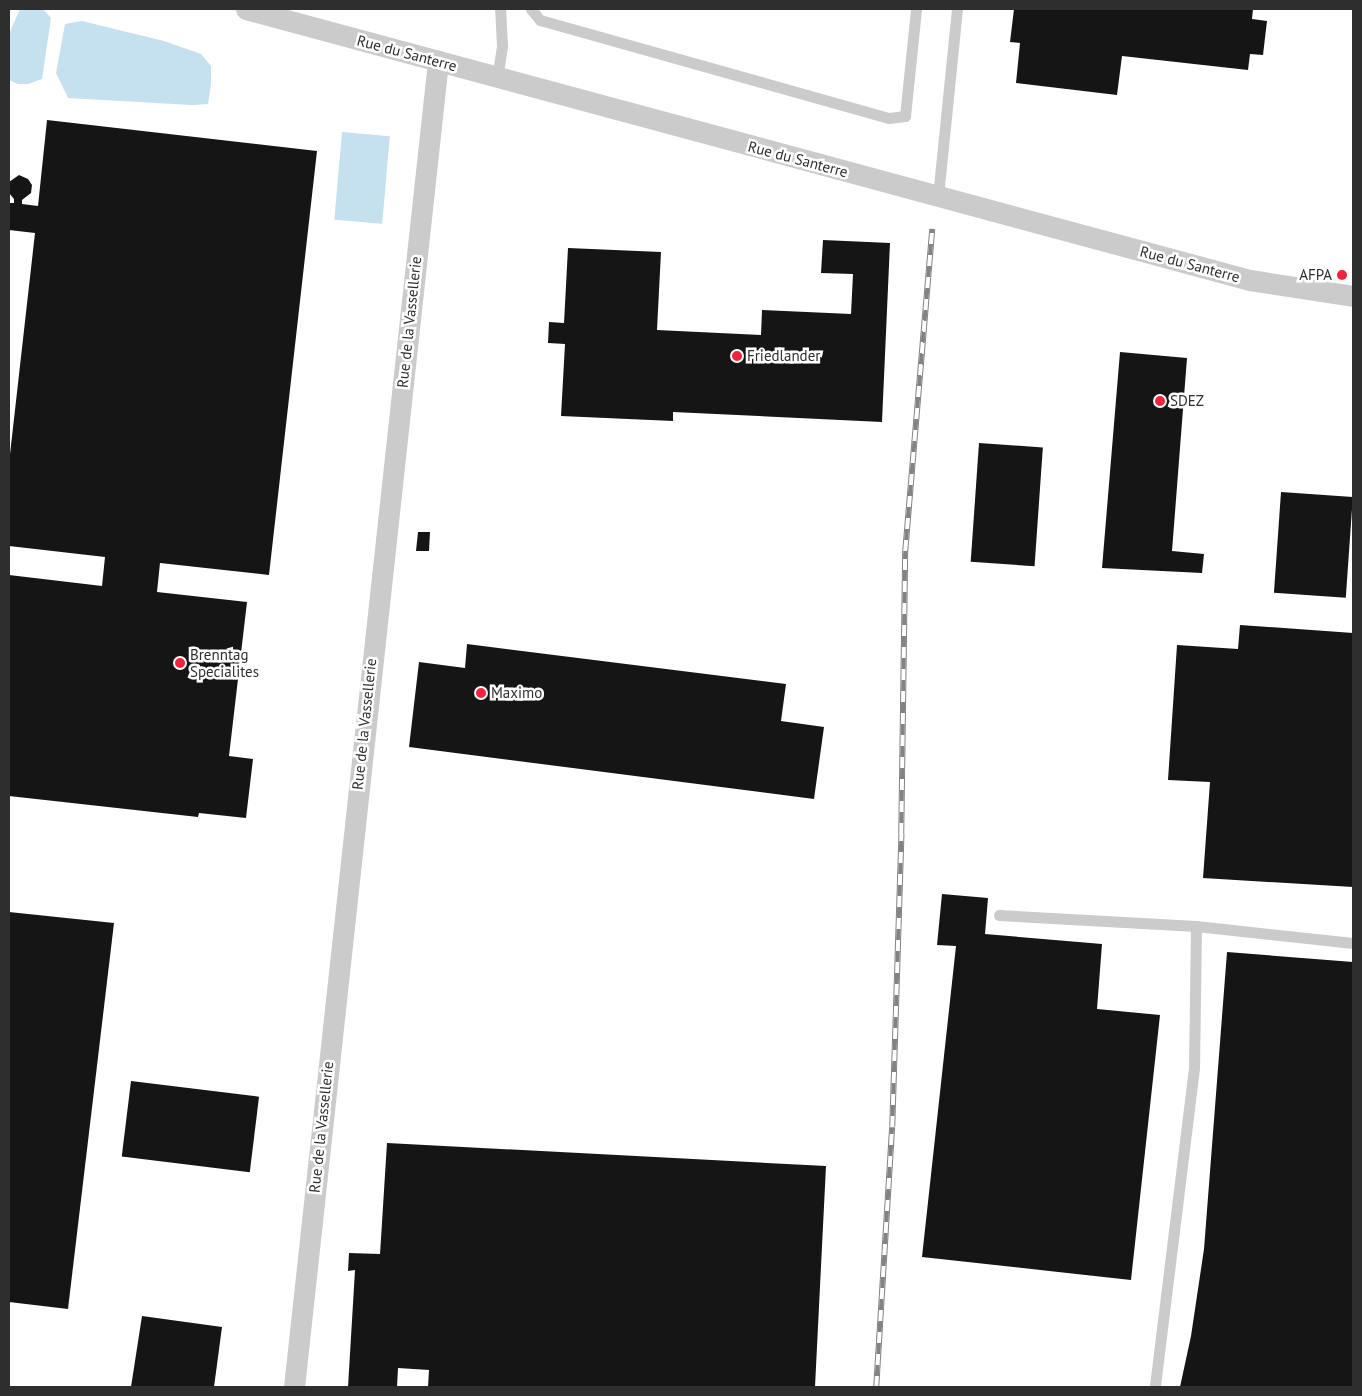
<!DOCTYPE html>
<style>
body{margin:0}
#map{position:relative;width:1362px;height:1396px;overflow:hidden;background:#fff;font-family:"PT Sans",sans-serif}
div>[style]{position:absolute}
.water>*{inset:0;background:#c5e0ee;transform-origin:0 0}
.building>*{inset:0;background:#151515;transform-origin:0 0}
.lane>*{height:11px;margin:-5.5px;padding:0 5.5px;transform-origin:5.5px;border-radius:5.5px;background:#cbcbcb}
.street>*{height:21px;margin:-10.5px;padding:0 10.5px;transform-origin:10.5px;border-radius:10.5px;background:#cbcbcb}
.rail>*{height:5.5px;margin-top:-2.75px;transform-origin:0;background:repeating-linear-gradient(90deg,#fff 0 11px,#838383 0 22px);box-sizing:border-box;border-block:1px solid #838383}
.dots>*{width:14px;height:14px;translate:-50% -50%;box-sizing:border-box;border:2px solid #fff;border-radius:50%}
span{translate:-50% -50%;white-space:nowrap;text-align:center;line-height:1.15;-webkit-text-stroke:5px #fff;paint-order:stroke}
.street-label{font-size:15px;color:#2e2e2e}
.poi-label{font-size:15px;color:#2e2e2e}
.right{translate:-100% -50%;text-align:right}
.left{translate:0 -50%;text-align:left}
.frame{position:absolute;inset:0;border:10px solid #2e2e2e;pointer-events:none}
</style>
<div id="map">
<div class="water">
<div style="clip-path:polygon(20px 9px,43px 9px,51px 18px,42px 79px,28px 84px,18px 84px,9px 80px,9px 34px)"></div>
<div style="clip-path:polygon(82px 21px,164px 41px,201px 54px,211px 66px,211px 84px,208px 104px,192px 105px,68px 98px,56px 73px,65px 24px)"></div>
<div style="left:342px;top:132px;width:48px;height:88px;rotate:5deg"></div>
</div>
<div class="building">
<div style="clip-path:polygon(1014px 9px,1253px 9px,1252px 19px,1267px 21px,1263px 55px,1250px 54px,1248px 70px,1122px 56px,1117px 95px,1016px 83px,1020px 43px,1010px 42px)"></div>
<div style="clip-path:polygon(47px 120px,317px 151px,269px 575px,160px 563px,157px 592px,247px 602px,229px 756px,253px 759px,246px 818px,199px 813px,198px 817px,9px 796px,9px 575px,102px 586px,105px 557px,9px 546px,9px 463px,35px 233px,9px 230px,9px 203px,14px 203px,14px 199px,9px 193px,9px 182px,19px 175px,28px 179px,32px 185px,31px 193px,22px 200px,22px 204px,38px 206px)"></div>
<div style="clip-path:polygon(823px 240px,890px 243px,882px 422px,673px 412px,673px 421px,561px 416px,565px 344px,548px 343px,549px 322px,564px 323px,568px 248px,661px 252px,657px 330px,761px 335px,762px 310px,851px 314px,853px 274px,821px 273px)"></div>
<div style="clip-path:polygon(1120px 352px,1187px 358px,1172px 551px,1204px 554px,1202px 573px,1102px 568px)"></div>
<div style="left:979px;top:443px;width:64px;height:119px;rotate:4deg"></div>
<div style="left:1281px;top:492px;width:72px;height:101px;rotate:4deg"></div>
<div style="clip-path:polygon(418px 532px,430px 532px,429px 551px,416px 551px)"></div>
<div style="clip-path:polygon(1240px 625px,1353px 633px,1353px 887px,1203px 878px,1210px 782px,1168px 780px,1177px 645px,1238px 649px)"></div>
<div style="clip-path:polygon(467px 644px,786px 684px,781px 721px,824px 727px,814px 799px,409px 747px,419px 662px,465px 668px)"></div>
<div style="clip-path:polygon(942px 894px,988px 898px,985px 934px,1102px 944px,1097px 1009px,1160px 1015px,1131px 1280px,922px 1257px,956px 946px,937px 945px)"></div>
<div style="clip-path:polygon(9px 912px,114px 923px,68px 1309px,9px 1302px)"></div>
<div style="clip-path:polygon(1227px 952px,1353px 962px,1353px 1387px,1180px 1387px,1191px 1336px,1204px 1249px)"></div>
<div style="left:131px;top:1081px;width:129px;height:76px;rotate:7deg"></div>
<div style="clip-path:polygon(387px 1143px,826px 1166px,815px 1387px,428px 1387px,429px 1370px,398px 1368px,397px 1387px,348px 1387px,355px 1270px,348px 1271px,349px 1253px,380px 1254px)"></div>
<div style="clip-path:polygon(142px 1316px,222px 1327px,214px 1387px,131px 1387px)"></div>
</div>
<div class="lane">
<div style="left:531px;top:9px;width:14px;rotate:51deg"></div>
<div style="left:540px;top:20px;width:362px;rotate:15.7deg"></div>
<div style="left:889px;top:118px;width:16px;rotate:-7deg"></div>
<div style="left:905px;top:116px;width:108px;rotate:-84.1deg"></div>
<div style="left:497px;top:78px;width:33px;rotate:-81deg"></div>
<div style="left:502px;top:45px;width:36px;rotate:-93deg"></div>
<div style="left:938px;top:196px;width:188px;rotate:-84.2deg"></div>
<div style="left:999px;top:915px;width:197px;rotate:3.2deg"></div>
<div style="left:1196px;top:926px;width:142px;rotate:90.8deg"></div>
<div style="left:1194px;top:1068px;width:321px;rotate:97deg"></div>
<div style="left:1196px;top:926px;width:158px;rotate:6.2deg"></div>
</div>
<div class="street">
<div style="left:246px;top:9px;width:1040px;rotate:15.11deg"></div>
<div style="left:1250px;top:280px;width:104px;rotate:8.8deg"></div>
<div style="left:294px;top:1387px;width:1334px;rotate:-83.8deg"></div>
</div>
<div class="rail">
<div style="left:876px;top:1387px;width:260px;rotate:-86.5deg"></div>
<div style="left:892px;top:1127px;width:293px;rotate:-88.2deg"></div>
<div style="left:901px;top:834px;width:283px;rotate:-89.2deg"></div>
<div style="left:905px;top:551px;width:323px;rotate:-85.2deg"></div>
</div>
<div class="dots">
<div style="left:1342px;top:275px;background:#f2233a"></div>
<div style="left:737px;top:356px;background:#f2233a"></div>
<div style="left:1160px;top:401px;background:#f2233a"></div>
<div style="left:180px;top:663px;background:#f2233a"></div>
<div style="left:481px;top:693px;background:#f2233a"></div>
</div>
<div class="street-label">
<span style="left:407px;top:53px;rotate:15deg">Rue du Santerre</span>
<span style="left:798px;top:159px;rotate:15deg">Rue du Santerre</span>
<span style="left:1190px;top:264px;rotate:15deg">Rue du Santerre</span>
<span style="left:409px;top:322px;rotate:-84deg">Rue de la Vassellerie</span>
<span style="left:364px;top:724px;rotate:-84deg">Rue de la Vassellerie</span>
<span style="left:321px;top:1127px;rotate:-84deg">Rue de la Vassellerie</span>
</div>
<div class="poi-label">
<span class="right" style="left:1332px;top:275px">AFPA</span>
<span class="left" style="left:747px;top:356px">Friedlander</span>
<span class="left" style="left:1170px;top:401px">SDEZ</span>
<span class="left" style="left:190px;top:663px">Brenntag<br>Specialites</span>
<span class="left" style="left:491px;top:693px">Maximo</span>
</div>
<div class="frame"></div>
</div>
